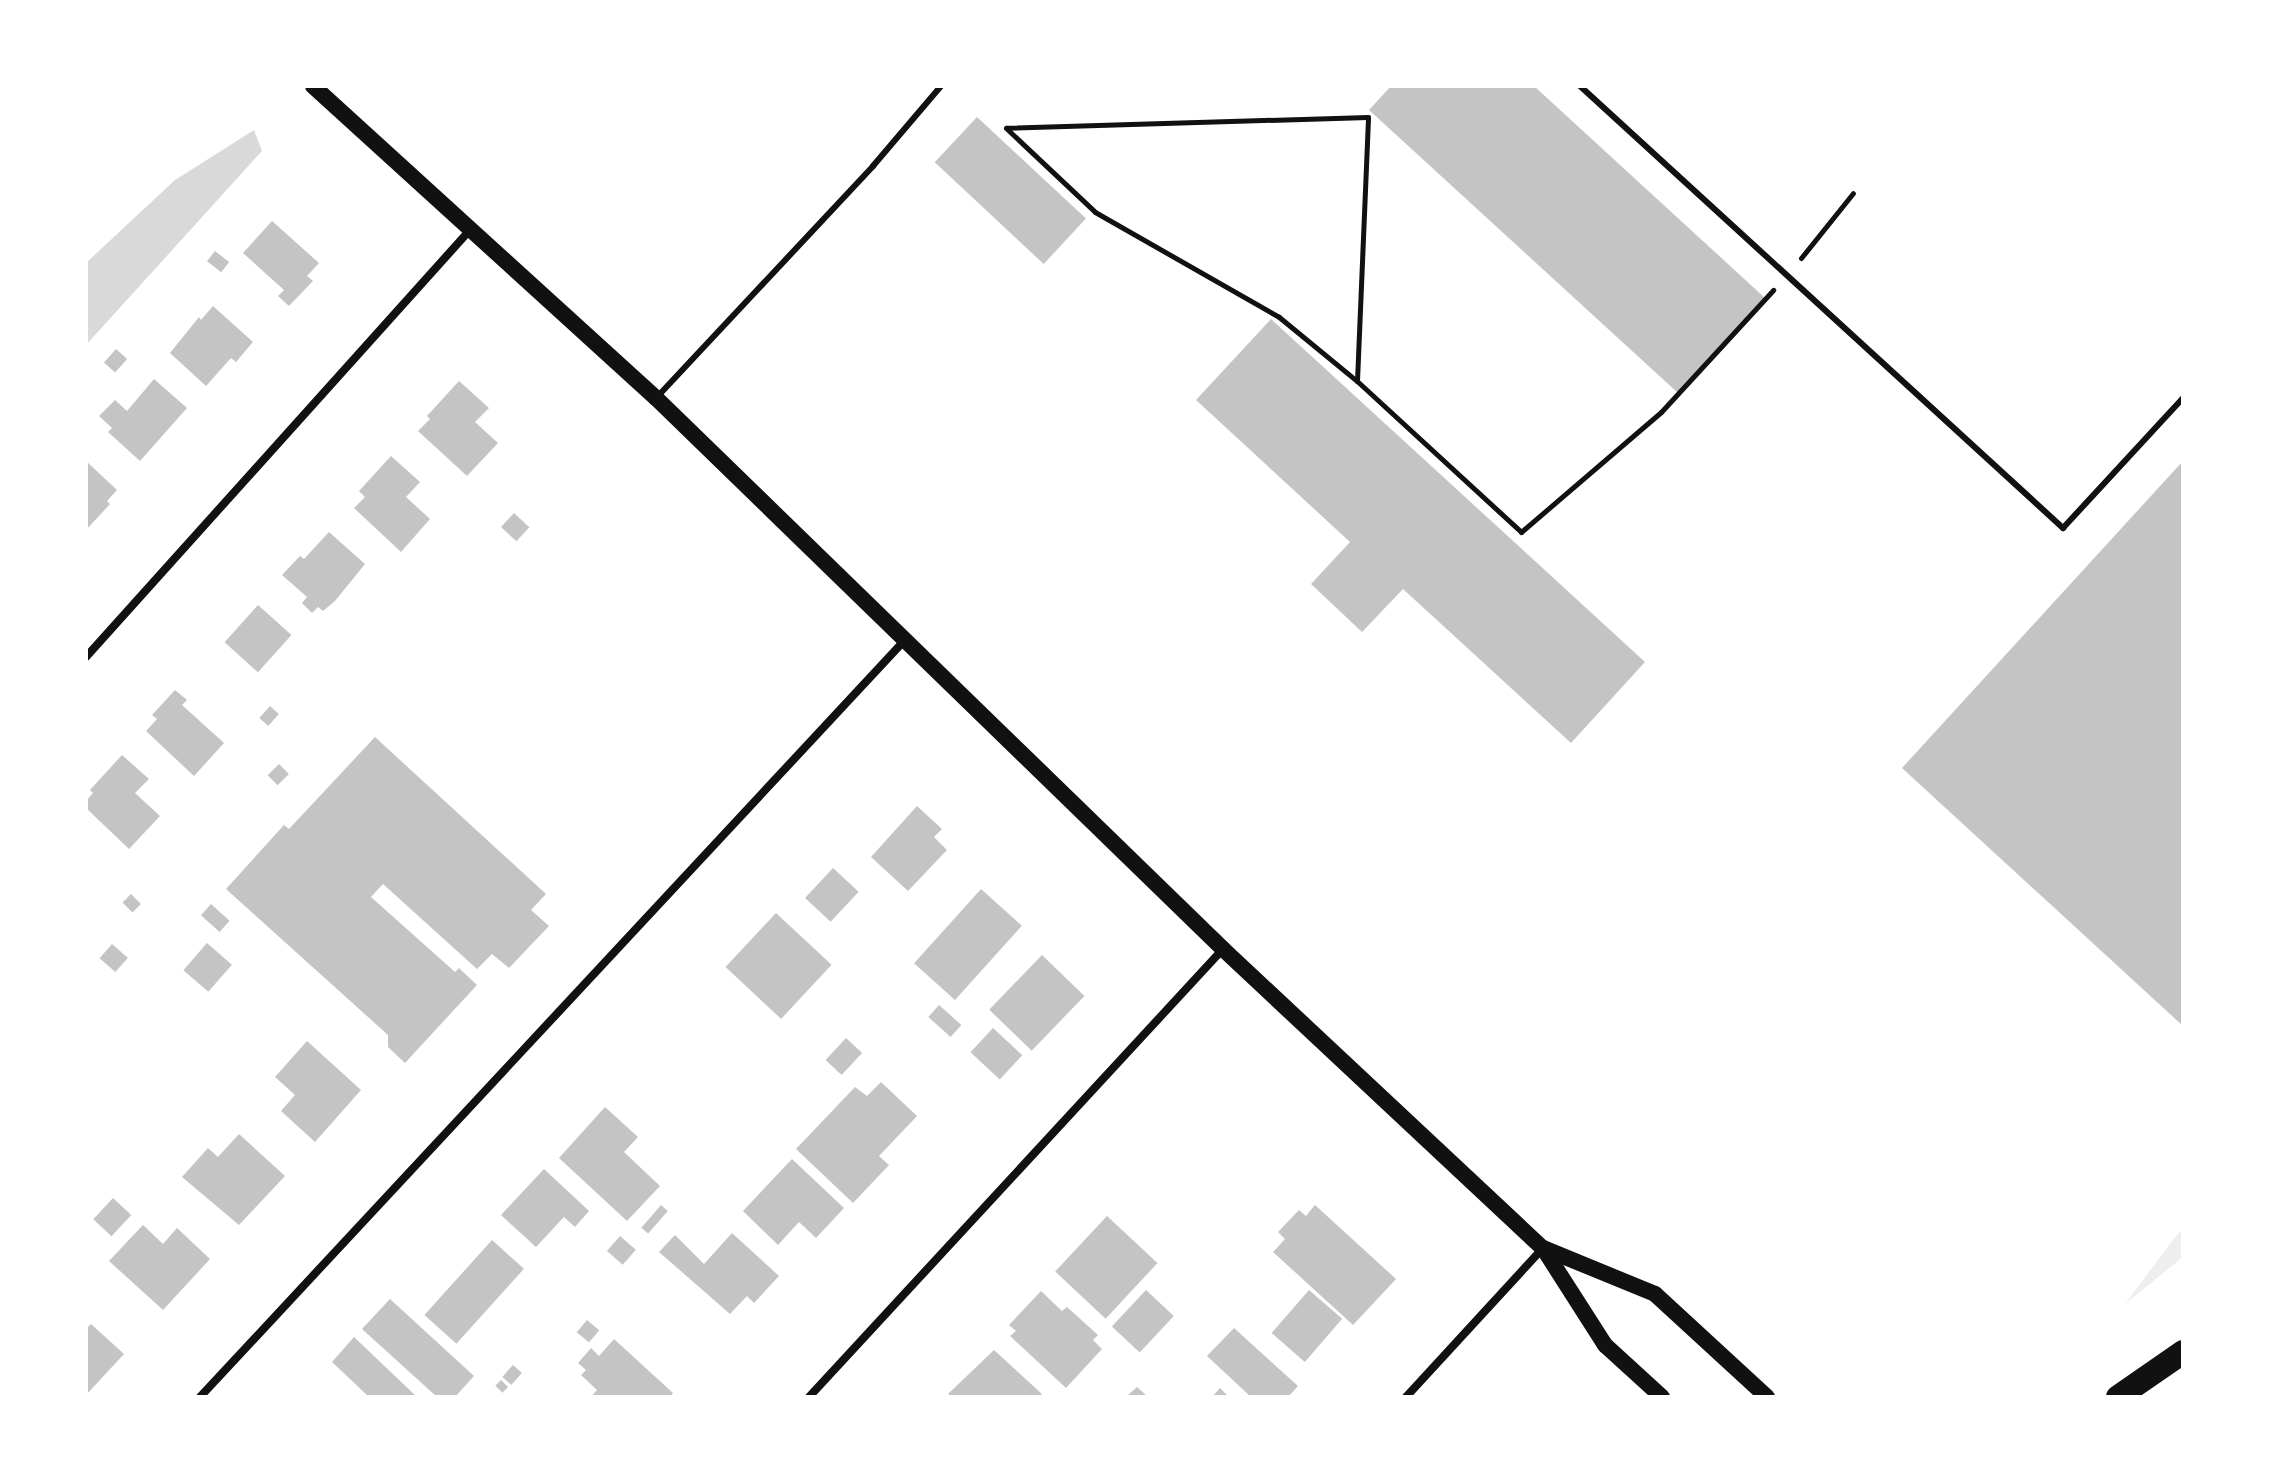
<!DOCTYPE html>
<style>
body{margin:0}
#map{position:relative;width:2269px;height:1483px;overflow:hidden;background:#fff;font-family:"Times New Roman",serif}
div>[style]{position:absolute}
.green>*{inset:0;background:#eee}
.water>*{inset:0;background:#d9d9d9}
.building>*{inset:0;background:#c4c4c4;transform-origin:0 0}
.path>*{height:5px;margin:-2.5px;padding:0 2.5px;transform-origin:2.5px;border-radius:2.5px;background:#111}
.service>*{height:6px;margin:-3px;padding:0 3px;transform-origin:3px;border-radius:3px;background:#111}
.minor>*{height:8px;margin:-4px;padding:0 4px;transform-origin:4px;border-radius:4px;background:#111}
.secondary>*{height:16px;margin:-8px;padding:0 8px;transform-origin:8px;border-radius:8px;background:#111}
.motorway>*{height:24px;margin:-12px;padding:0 12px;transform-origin:12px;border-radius:12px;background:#111}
span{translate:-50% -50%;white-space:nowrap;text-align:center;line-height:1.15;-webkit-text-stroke:8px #fff;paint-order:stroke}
.frame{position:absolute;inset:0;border:88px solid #fff;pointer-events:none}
</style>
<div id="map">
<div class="green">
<div style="clip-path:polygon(2183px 1229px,2183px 1257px,2125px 1304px,2172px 1241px)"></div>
</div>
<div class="water">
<div style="clip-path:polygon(254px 130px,262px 151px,86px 345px,87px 262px,175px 180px)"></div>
</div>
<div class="building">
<div style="clip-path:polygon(1391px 86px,1534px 86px,1765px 298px,1678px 393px,1369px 110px)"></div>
<div style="left:977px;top:117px;width:149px;height:62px;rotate:43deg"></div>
<div style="clip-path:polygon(272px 221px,319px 263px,307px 276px,313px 281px,289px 306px,278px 296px,284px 290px,243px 253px)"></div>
<div style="left:215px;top:251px;width:18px;height:13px;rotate:38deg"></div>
<div style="clip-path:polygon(213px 306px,253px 342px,236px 362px,231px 358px,206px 386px,170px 353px,199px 317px,201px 320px)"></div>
<div style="clip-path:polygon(1271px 319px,1645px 662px,1571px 743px,1403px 589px,1362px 632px,1311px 584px,1350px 542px,1196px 400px)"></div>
<div style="left:116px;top:349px;width:15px;height:18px;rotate:42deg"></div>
<div style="clip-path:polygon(154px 379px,187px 408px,140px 461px,108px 432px,112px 428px,99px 416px,115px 400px,127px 411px)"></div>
<div style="clip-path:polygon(459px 381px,489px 408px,475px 422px,498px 443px,467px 476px,418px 431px,430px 419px,427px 416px)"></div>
<div style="clip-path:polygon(391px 456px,420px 482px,406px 497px,430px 519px,401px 552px,354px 508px,365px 497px,359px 491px)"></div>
<div style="clip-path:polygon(86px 461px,117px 490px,107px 501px,110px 504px,86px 530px)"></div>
<div style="clip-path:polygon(2183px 461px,2183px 1026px,1902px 768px)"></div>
<div style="left:514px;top:513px;width:21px;height:19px;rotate:43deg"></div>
<div style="clip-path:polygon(329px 532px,365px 564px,335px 601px,323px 611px,318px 607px,312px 613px,302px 603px,307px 597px,282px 575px,300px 556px,304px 559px)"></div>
<div style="left:258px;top:605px;width:45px;height:50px;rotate:42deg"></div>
<div style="clip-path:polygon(175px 690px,187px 700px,182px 705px,224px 743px,194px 776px,146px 731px,157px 719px,152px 715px)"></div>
<div style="left:270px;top:706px;width:12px;height:16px;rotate:42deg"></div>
<div style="clip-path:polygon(375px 737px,546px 894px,531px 910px,549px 926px,509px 968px,492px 954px,477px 969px,383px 884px,371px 897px,455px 972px,459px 968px,477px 985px,405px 1063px,388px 1047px,388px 1035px,226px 889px,284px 825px,289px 829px)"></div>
<div style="clip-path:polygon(122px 755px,149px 779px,135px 793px,160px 816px,129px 849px,86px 808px,86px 801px,93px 793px,90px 790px)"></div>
<div style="left:279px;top:764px;width:14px;height:16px;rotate:45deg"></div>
<div style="clip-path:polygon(917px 806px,942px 829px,934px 837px,947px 850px,908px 891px,871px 857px)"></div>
<div style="left:833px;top:868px;width:35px;height:41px;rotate:43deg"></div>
<div style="left:981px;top:889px;width:55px;height:100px;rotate:42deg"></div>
<div style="left:131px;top:894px;width:14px;height:12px;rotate:45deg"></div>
<div style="left:211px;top:904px;width:25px;height:15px;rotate:42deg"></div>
<div style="left:776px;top:913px;width:76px;height:74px;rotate:43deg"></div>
<div style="left:207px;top:943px;width:33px;height:36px;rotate:41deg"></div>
<div style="left:112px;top:944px;width:21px;height:19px;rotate:41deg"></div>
<div style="left:1042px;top:955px;width:59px;height:76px;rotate:44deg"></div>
<div style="left:939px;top:1005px;width:30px;height:16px;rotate:42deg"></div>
<div style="left:993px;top:1028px;width:40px;height:33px;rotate:43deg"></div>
<div style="left:846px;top:1038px;width:22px;height:30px;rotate:43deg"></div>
<div style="clip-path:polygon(307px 1041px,361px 1090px,315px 1142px,281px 1111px,295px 1095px,275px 1077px)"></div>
<div style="clip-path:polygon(881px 1082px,917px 1116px,879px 1156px,889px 1165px,853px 1203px,796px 1149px,855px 1087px,867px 1096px)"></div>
<div style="clip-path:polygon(605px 1107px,638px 1137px,624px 1152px,660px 1186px,627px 1221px,559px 1158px)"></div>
<div style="clip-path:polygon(239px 1134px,285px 1176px,239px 1225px,182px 1177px,208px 1148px,218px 1157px)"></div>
<div style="clip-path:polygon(792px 1159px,844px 1208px,816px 1238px,799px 1222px,778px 1245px,743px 1211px)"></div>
<div style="clip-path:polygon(544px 1169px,589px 1211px,575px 1227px,564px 1217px,536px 1247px,501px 1215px)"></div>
<div style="left:113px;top:1198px;width:25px;height:29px;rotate:43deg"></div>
<div style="left:661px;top:1205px;width:9px;height:30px;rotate:41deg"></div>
<div style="clip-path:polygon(1315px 1205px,1396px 1279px,1353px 1325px,1273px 1252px,1285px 1239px,1278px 1232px,1299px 1210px,1306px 1216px)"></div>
<div style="left:1107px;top:1216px;width:69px;height:76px;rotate:43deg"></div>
<div style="clip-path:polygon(143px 1225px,163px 1244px,177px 1228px,210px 1259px,163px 1310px,109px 1261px)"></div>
<div style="clip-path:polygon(732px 1233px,779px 1276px,754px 1303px,747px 1296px,730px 1314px,659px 1252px,675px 1235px,704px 1264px)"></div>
<div style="left:620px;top:1236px;width:21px;height:20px;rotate:41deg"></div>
<div style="left:492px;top:1240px;width:43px;height:101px;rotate:42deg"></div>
<div style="left:1146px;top:1290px;width:38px;height:50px;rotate:43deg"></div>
<div style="left:1309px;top:1290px;width:44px;height:57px;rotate:41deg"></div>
<div style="clip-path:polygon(1041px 1291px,1062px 1311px,1067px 1307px,1098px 1335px,1093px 1340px,1102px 1349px,1066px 1388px,1010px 1336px,1016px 1331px,1009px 1325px)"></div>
<div style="clip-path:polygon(390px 1299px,474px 1376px,455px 1397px,437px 1397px,362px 1329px)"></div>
<div style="left:587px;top:1320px;width:16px;height:16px;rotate:40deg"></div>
<div style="clip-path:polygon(91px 1324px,124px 1354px,86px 1395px,86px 1329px)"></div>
<div style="clip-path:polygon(1234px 1328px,1298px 1386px,1288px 1397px,1251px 1397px,1207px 1356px)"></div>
<div style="clip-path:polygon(354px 1337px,417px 1397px,369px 1397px,332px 1362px)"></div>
<div style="clip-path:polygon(614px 1339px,673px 1393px,670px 1397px,591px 1397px,597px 1390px,581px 1375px,586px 1370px,578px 1363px,591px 1348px,599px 1356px)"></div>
<div style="clip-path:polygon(994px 1350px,1042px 1394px,1039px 1397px,952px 1397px,948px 1394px)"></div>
<div style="left:513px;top:1365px;width:12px;height:16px;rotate:42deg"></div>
<div style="left:501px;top:1380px;width:10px;height:8px;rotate:45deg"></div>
<div style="clip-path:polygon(1137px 1387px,1148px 1397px,1128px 1395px)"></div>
<div style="clip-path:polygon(1220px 1388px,1229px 1397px,1212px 1397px)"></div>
</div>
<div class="path">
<div style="left:1801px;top:258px;width:83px;rotate:-51.3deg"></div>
<div style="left:1357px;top:381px;width:264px;rotate:-87.6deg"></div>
<div style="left:1368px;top:117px;width:362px;rotate:178.3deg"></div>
<div style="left:1006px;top:128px;width:122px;rotate:43.3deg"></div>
<div style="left:1095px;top:212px;width:212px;rotate:29.7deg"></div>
<div style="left:1279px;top:317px;width:101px;rotate:39.4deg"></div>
<div style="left:1357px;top:381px;width:223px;rotate:42.6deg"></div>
<div style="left:1521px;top:532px;width:184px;rotate:-40.6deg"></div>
<div style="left:1661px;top:412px;width:166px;rotate:-47.4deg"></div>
</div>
<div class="service">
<div style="left:1580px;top:86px;width:655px;rotate:42.46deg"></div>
<div style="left:2063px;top:528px;width:177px;rotate:-47.3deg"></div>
<div style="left:658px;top:396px;width:315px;rotate:-46.9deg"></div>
<div style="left:873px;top:166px;width:105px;rotate:-49.6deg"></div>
</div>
<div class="minor">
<div style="left:86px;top:657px;width:573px;rotate:-48.04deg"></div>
<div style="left:200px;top:1397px;width:1034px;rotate:-47.04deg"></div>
<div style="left:809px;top:1397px;width:610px;rotate:-47.26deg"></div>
<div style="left:1406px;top:1397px;width:202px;rotate:-47.4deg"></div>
</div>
<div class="secondary">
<div style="left:313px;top:86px;width:464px;rotate:42.3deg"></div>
<div style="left:656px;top:398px;width:791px;rotate:44.18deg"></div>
<div style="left:1223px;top:949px;width:438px;rotate:43.1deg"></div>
<div style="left:1543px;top:1248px;width:115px;rotate:57.4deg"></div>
<div style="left:1605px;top:1345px;width:77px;rotate:42.4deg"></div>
<div style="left:1543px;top:1248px;width:121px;rotate:22.3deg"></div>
<div style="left:1655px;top:1294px;width:152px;rotate:42.6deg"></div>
</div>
<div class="motorway">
<div style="left:2118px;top:1397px;width:79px;rotate:-34.7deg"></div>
</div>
<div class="frame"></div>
</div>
